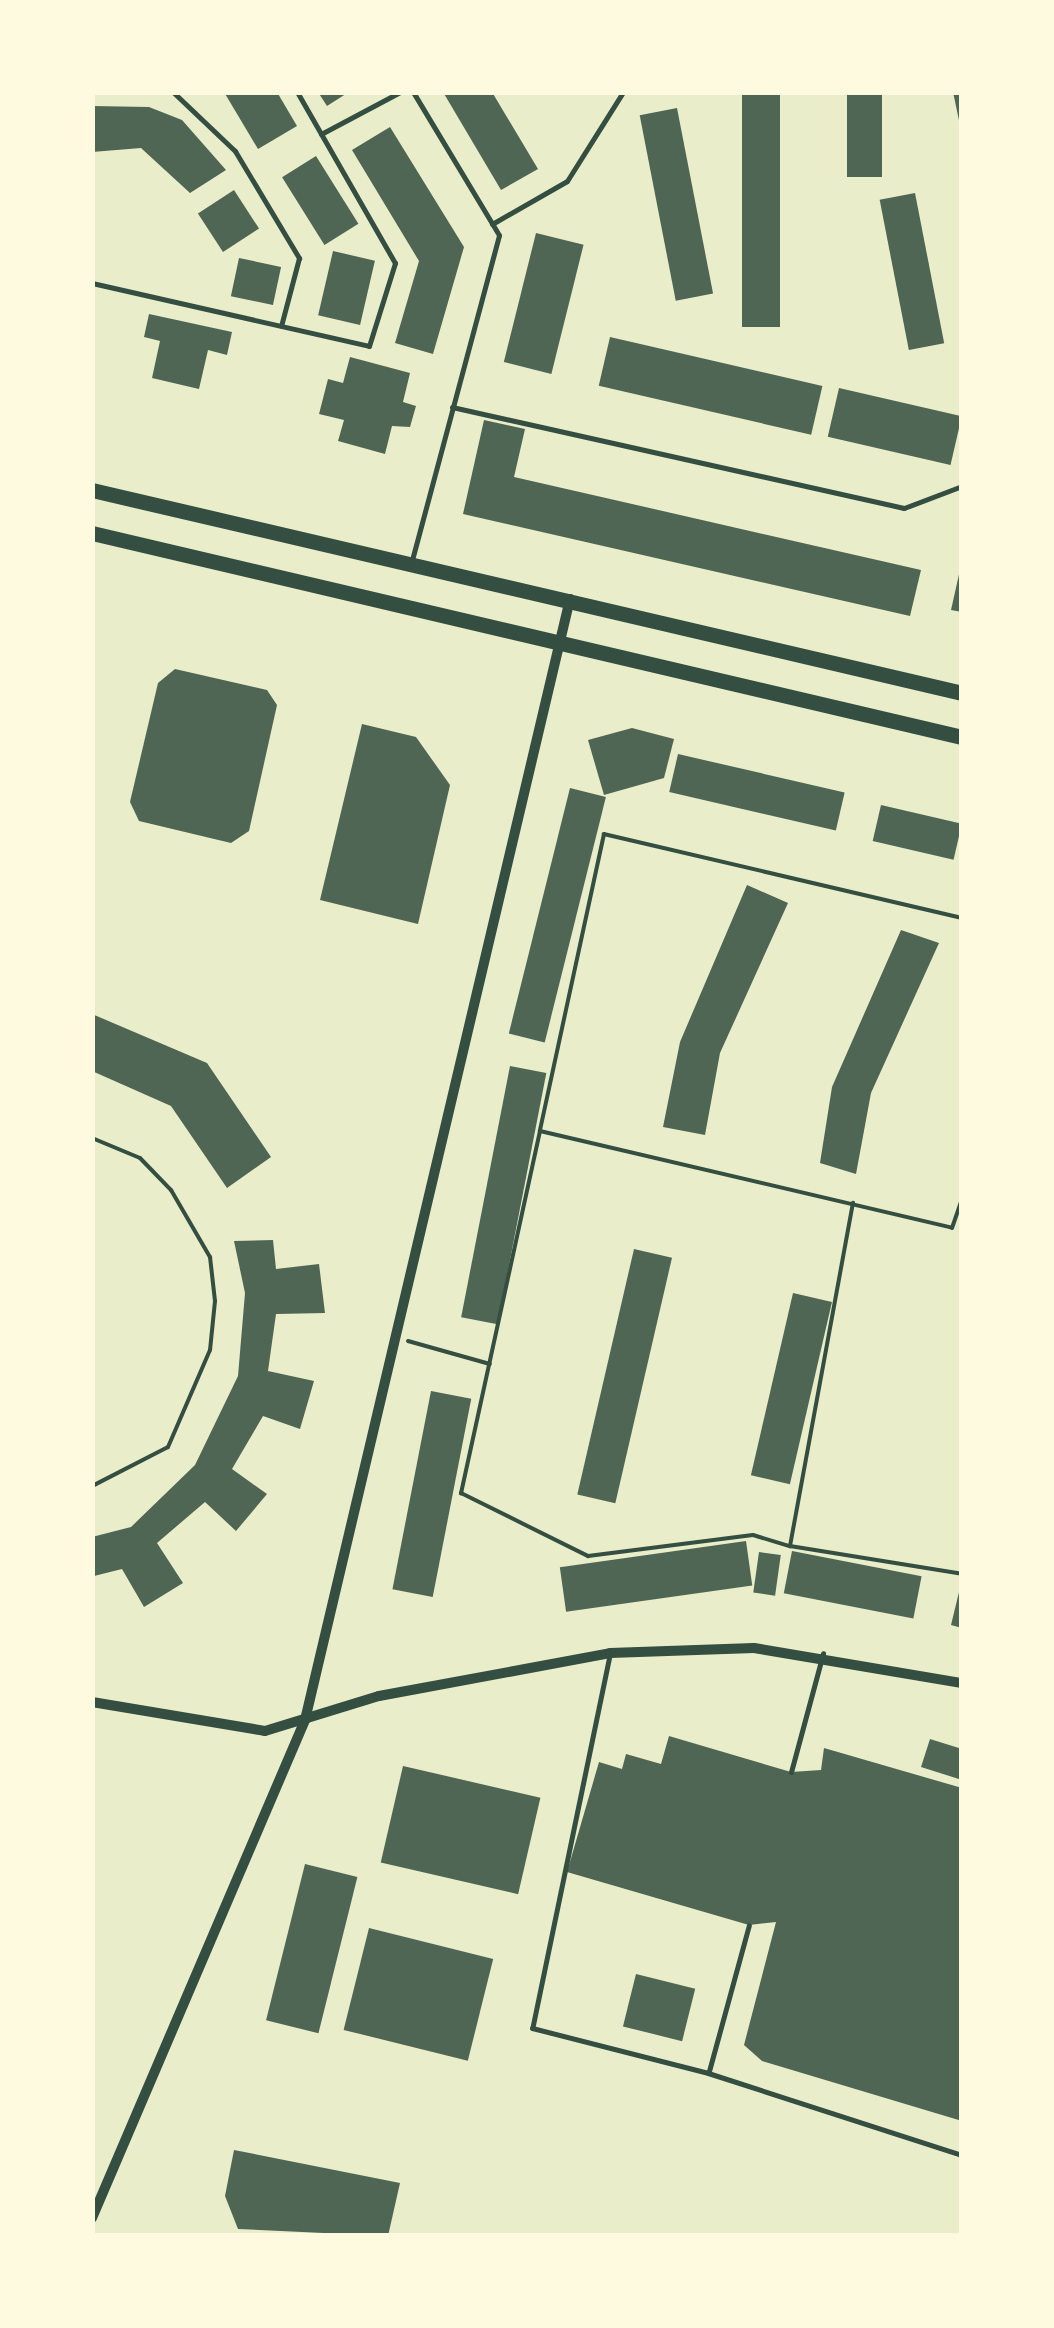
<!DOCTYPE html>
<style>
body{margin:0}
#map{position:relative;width:1054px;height:2328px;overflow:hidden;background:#e9edc9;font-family:"Archivo Narrow",sans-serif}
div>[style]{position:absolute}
.building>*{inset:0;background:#4f6655;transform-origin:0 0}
.path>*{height:4px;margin:-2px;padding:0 2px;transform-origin:2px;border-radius:2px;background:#344e41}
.service>*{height:5px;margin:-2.5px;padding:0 2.5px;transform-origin:2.5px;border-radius:2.5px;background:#344e41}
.minor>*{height:10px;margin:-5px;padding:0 5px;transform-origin:5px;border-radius:5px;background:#344e41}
.secondary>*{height:15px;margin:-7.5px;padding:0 7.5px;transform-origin:7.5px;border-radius:7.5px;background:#344e41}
span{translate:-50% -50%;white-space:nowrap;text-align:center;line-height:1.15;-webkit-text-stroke:10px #fefae0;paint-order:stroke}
.frame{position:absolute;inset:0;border:95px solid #fefae0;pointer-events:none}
</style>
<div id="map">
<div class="building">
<div style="clip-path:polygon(224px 92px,277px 92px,297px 126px,258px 149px)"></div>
<div style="clip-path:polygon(318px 92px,349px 92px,327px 106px)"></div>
<div style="clip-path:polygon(443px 92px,492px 92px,538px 169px,501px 190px)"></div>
<div style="left:742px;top:92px;width:38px;height:235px"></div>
<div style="left:847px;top:92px;width:35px;height:85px"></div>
<div style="clip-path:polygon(953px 92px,962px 92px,962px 124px,960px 125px)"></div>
<div style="clip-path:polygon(92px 106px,149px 107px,182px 120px,226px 170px,190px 193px,141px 148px,92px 152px)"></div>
<div style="left:677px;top:108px;width:189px;height:38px;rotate:79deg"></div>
<div style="clip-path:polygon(390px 127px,464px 247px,433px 354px,395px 343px,419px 261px,352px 150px)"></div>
<div style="left:316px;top:156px;width:80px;height:40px;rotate:58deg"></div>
<div style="left:234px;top:190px;width:46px;height:43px;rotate:57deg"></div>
<div style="left:915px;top:193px;width:153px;height:36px;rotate:79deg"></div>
<div style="left:536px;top:233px;width:49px;height:133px;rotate:14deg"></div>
<div style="left:333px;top:251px;width:43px;height:66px;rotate:13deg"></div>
<div style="left:239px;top:258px;width:43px;height:39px;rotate:12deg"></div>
<div style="clip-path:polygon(149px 314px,232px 332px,227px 355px,208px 350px,199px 389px,152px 378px,160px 341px,144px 337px)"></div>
<div style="left:610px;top:337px;width:218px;height:50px;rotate:13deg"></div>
<div style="clip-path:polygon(350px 357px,410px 373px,403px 402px,416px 406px,410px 427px,392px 426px,385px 454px,338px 441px,344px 420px,319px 414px,328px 379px,343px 383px)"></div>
<div style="left:839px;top:388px;width:126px;height:50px;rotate:13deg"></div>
<div style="clip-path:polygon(484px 420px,525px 429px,514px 477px,921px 570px,910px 616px,463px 514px)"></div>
<div style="clip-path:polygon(960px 570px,962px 571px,962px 612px,951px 610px)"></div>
<div style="clip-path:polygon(175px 669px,267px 690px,277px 705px,249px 831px,231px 843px,139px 821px,130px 802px,158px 683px)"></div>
<div style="clip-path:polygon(362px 724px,416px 737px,450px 785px,418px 924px,320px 900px)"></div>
<div style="clip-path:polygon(632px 728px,674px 739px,664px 778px,604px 795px,588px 740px)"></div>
<div style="left:678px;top:754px;width:171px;height:39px;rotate:13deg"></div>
<div style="left:570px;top:788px;width:37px;height:253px;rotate:14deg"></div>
<div style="left:881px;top:805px;width:83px;height:37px;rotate:13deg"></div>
<div style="clip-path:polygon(747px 885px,788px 903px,720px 1053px,705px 1135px,663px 1127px,680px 1042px)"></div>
<div style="clip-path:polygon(901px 930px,939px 943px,871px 1093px,856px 1174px,820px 1163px,832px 1087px)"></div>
<div style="clip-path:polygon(92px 1014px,207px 1063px,271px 1157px,227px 1188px,171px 1106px,92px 1071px)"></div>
<div style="left:510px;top:1066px;width:37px;height:256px;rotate:11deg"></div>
<div style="clip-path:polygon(273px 1240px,276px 1269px,319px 1264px,325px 1313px,276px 1314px,268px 1371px,314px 1381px,300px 1429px,263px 1416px,232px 1469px,267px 1494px,236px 1531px,205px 1502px,157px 1543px,183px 1583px,144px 1607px,122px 1569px,94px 1576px,92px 1537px,131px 1527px,195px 1465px,238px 1376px,245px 1293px,234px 1241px)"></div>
<div style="left:634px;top:1249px;width:39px;height:252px;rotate:13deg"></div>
<div style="left:793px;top:1293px;width:40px;height:187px;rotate:13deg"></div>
<div style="left:431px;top:1391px;width:41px;height:202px;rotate:11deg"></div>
<div style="left:746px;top:1541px;width:45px;height:188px;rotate:82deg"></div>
<div style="left:792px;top:1551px;width:132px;height:43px;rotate:11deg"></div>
<div style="left:759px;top:1552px;width:22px;height:41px;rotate:8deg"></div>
<div style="clip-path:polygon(960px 1588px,962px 1588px,962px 1628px,951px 1625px)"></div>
<div style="clip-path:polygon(669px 1736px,791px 1772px,821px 1770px,824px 1748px,962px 1788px,962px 2121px,762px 2061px,744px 2045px,776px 1922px,749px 1925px,567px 1872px,599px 1762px,622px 1769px,626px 1754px,661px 1764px)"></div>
<div style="clip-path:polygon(930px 1739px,962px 1749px,962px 1780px,921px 1767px)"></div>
<div style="left:403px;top:1766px;width:141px;height:99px;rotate:13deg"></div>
<div style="left:305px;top:1864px;width:54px;height:161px;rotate:14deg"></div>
<div style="left:369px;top:1928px;width:128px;height:105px;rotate:14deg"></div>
<div style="left:636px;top:1974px;width:61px;height:54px;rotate:14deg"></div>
<div style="clip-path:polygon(234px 2150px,400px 2183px,388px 2236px,238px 2229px,225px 2196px)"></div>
</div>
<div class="path">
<div style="left:962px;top:918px;width:368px;rotate:-166.8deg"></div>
<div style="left:604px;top:834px;width:304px;rotate:102.2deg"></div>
<div style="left:540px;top:1131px;width:423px;rotate:13.2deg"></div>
<div style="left:952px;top:1228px;width:31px;rotate:-71deg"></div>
<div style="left:540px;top:1131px;width:371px;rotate:102.3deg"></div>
<div style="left:461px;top:1493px;width:142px;rotate:26.4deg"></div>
<div style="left:588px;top:1556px;width:166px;rotate:-7.3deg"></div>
<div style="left:753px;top:1535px;width:39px;rotate:17deg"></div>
<div style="left:790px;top:1546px;width:349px;rotate:-79.6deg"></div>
<div style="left:92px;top:1138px;width:52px;rotate:22.6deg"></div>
<div style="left:140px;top:1158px;width:45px;rotate:45.9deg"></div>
<div style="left:171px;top:1190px;width:78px;rotate:59.8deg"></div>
<div style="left:210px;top:1257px;width:44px;rotate:83.5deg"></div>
<div style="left:215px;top:1301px;width:49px;rotate:95.8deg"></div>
<div style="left:210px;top:1350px;width:106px;rotate:113.4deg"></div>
<div style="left:168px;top:1447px;width:85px;rotate:152.8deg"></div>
<div style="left:408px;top:1341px;width:85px;rotate:15.7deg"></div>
<div style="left:790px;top:1546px;width:174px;rotate:9.2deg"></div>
</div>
<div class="service">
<div style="left:173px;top:92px;width:86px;rotate:43.6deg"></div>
<div style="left:235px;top:151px;width:125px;rotate:59.1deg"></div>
<div style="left:299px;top:258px;width:70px;rotate:104.8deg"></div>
<div style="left:321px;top:134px;width:89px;rotate:-28deg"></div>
<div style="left:492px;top:224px;width:86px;rotate:-29.8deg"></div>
<div style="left:567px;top:181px;width:105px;rotate:-57.8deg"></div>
<div style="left:92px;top:283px;width:284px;rotate:12.8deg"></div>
<div style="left:369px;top:346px;width:87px;rotate:-72.6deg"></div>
<div style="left:395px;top:263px;width:197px;rotate:-119.8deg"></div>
<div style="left:452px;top:407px;width:463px;rotate:12.6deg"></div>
<div style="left:904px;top:508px;width:62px;rotate:-20.8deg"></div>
<div style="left:412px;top:560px;width:336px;rotate:-75deg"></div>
<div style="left:499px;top:235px;width:167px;rotate:-121deg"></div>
<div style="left:610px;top:1653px;width:383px;rotate:101.7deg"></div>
<div style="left:532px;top:2028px;width:182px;rotate:14.3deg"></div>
<div style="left:708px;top:2073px;width:267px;rotate:17.9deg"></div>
<div style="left:791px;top:1772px;width:123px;rotate:-74.9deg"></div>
<div style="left:709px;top:2071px;width:151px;rotate:-74.7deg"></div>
</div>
<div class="minor">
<div style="left:92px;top:1702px;width:175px;rotate:9.5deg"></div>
<div style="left:265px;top:1731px;width:119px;rotate:-17.1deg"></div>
<div style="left:379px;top:1696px;width:235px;rotate:-10.5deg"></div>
<div style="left:610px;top:1653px;width:144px;rotate:-2deg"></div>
<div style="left:754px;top:1648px;width:211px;rotate:9.6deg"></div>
<div style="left:92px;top:2218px;width:542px;rotate:-66.84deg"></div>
<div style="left:305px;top:1720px;width:1152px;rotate:-76.7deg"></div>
</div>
<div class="secondary">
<div style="left:92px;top:490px;width:893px;rotate:13.13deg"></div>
<div style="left:92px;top:533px;width:894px;rotate:13.2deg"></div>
</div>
<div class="frame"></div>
</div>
